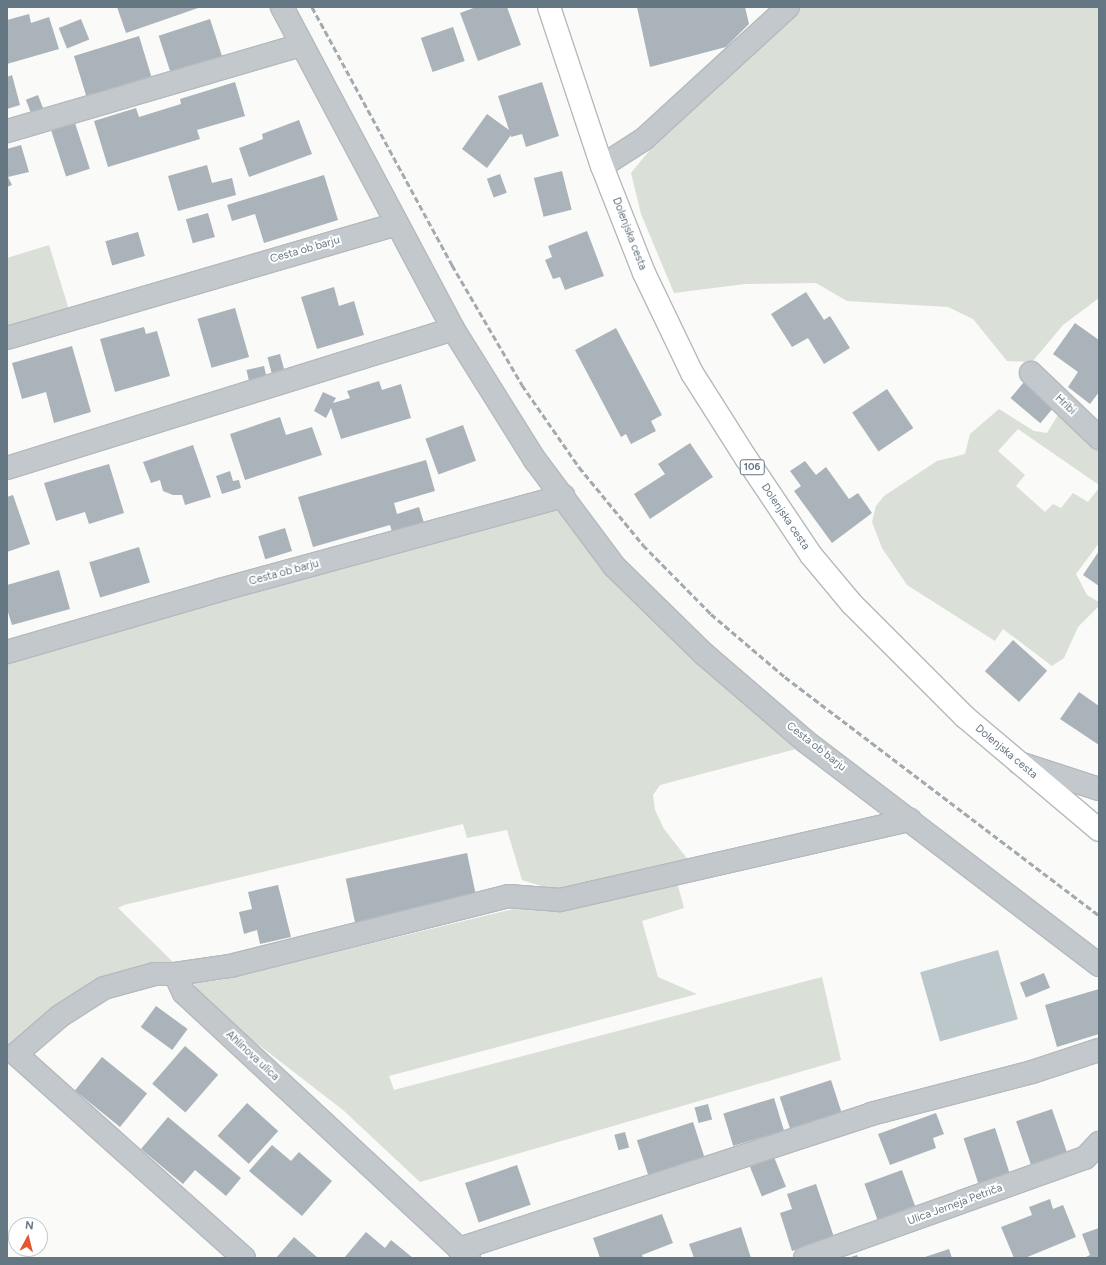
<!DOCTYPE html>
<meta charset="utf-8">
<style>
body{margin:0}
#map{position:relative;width:1106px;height:1265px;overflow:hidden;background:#fafaf8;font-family:Figtree,sans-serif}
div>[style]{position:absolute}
.green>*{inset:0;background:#dadfd7}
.water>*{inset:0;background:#bbc7cb;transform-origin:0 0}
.building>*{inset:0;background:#aab3b9;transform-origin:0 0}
.roads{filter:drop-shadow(1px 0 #b5babe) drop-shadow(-1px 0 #b5babe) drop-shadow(0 1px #b5babe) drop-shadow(0 -1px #b5babe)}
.minor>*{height:22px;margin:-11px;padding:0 11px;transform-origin:11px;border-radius:11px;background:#c3c8cc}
.major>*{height:22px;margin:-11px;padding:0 11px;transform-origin:11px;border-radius:11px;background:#fff}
.rail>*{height:3px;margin-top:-1.5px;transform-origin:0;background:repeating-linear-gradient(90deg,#a2aab0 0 6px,transparent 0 9px)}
span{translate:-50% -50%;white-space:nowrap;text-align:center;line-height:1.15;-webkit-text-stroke:4px #fff;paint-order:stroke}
.shield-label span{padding:1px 3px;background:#fff;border:1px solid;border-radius:3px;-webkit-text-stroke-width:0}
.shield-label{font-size:10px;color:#657683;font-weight:700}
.street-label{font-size:11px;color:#657683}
.frame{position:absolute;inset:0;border:8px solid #657683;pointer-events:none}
.north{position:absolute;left:8px;top:1217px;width:40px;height:40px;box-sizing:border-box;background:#fff;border:1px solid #c1c8cd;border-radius:50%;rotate:7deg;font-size:11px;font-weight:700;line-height:16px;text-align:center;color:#657683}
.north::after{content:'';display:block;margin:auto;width:14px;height:18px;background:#e4572e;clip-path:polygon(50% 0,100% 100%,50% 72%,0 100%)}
</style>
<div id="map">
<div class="green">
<div style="clip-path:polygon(796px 7px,1099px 7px,1099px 298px,1063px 325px,1032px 362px,1007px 361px,973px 319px,948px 307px,847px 301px,816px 283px,745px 284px,674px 293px,641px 214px,631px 173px,681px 112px)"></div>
<div style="clip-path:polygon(49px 245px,70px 313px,7px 331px,7px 258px)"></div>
<div style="clip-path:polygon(999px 409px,1034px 431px,1047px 433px,1058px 415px,1099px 451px,1099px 485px,1018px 429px,998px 451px,1025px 475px,1016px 486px,1045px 512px,1053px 504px,1061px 508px,1073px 493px,1088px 502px,1099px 488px,1099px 543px,1076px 574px,1087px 595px,1099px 602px,1099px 606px,1078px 627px,1064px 658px,1052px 666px,1003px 629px,995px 641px,907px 585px,882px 548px,872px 522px,876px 506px,884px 496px,937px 461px,965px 454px,970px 434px)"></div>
<div style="clip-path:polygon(545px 509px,558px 511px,609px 573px,800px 748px,660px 785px,653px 795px,655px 810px,664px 829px,689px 861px,557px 891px,522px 880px,507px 830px,467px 838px,463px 824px,124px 905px,118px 908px,175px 964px,162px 967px,7px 1055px,7px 662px)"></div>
<div style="clip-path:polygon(677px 882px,684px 908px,642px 921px,658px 977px,697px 994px,389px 1076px,394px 1090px,822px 977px,841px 1060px,420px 1182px,343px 1110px,211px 1008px,194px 989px,195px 981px,201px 979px,205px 982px,221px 980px,534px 904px)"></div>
</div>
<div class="water">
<div style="left:998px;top:950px;width:72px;height:81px;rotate:74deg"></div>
</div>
<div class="building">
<div style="clip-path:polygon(117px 7px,201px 7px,126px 33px)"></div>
<div style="clip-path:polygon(476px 7px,507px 7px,521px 45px,478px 61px,460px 13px)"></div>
<div style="clip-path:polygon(637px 7px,745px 7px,749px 24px,726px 47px,650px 67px)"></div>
<div style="clip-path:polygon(29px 14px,31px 23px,49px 17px,59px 49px,7px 64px,7px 20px)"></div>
<div style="left:81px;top:19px;width:22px;height:24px;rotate:68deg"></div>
<div style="left:210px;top:19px;width:42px;height:54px;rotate:72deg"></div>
<div style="left:453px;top:27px;width:36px;height:34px;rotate:71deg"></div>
<div style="left:139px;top:36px;width:42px;height:68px;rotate:73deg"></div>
<div style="clip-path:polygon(12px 75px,20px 105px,7px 109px,7px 77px)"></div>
<div style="clip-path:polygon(235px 82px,245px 116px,197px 130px,200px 139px,108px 167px,94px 121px,136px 108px,139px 117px,181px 104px,180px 99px)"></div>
<div style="clip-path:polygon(542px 82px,559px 136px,526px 147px,522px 134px,511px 137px,511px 135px,487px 168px,462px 149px,487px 114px,509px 130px,498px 96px)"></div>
<div style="left:38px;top:95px;width:19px;height:13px;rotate:69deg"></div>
<div style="clip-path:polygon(299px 120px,312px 154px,249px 177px,239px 148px,263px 139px,262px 134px)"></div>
<div style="left:75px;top:123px;width:48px;height:25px;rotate:72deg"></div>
<div style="clip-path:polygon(21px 145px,29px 172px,8px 177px,12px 185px,7px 187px,7px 149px)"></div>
<div style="clip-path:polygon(207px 165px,212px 183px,232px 178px,236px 195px,178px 211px,168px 176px)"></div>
<div style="left:562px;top:171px;width:40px;height:29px;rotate:76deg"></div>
<div style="left:500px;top:174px;width:20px;height:14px;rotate:70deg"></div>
<div style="clip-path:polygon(324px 175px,338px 220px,264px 243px,255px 214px,232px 221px,227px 205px)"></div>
<div style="left:208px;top:213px;width:25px;height:23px;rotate:74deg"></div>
<div style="clip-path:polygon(587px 231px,604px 276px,565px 290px,560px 277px,553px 279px,545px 260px,552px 257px,548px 246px)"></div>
<div style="left:138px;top:232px;width:25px;height:34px;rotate:74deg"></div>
<div style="clip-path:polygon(334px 287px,339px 306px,354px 301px,364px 335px,317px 349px,301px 297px)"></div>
<div style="clip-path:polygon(806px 292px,824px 320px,830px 316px,850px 348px,824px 364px,808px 338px,792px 347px,771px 314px)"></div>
<div style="left:235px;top:308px;width:51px;height:39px;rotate:74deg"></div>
<div style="clip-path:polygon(1075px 323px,1099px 340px,1099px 392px,1090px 404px,1068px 387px,1078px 372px,1053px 354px)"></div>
<div style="clip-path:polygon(144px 327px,146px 334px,157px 331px,170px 376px,115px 392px,100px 339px)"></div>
<div style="clip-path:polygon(616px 328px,662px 415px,651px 421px,656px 431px,631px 444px,626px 434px,621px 437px,575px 350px)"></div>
<div style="clip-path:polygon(72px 346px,91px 412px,54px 423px,46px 392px,22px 399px,12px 363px)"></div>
<div style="left:280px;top:354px;width:20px;height:13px;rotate:75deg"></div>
<div style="left:264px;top:366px;width:18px;height:18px;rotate:77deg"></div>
<div style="clip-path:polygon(379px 381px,382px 390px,401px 384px,411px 418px,341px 439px,331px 408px,326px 418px,314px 411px,323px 392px,336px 398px,333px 403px,350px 398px,347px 391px)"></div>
<div style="left:1024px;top:382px;width:39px;height:21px;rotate:40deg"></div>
<div style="left:887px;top:389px;width:47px;height:42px;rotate:56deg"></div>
<div style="clip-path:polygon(280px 417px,286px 435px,312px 427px,322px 455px,245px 480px,230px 434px)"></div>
<div style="left:463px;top:425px;width:38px;height:40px;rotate:70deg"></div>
<div style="clip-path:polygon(690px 443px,713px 477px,650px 519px,634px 494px,665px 474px,658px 464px)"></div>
<div style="clip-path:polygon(193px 445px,211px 497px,185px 505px,182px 495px,173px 495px,163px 491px,160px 480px,151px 483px,143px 462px)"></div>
<div style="clip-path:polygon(426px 460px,435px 491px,394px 503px,397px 514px,419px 507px,425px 526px,393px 535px,390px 525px,313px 547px,298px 497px)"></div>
<div style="clip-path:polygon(805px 461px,816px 475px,826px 467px,849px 499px,858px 493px,872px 513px,832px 543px,794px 491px,801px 486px,790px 471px)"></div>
<div style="clip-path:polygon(109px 464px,124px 513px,89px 524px,85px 512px,56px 521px,44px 483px)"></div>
<div style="clip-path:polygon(230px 471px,233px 481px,239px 480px,241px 488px,222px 494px,216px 476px)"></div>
<div style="clip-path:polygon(13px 495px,30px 544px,7px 552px,7px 497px)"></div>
<div style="left:285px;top:528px;width:24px;height:28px;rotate:73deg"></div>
<div style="left:139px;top:547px;width:37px;height:52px;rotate:73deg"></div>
<div style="clip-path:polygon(1099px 551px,1099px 586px,1083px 575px)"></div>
<div style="clip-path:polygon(59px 570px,70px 609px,12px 625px,7px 609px,7px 585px)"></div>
<div style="left:1013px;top:640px;width:46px;height:42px;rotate:42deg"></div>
<div style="clip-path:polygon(1079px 692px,1099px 706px,1099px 745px,1060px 719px)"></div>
<div style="left:467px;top:853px;width:47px;height:124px;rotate:78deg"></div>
<div style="clip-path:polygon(278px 885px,291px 937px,260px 944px,257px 930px,244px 934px,239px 912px,252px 909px,248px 892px)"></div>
<div style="left:1044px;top:973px;width:16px;height:26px;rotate:68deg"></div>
<div style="clip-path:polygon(1099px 989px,1099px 1034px,1057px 1047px,1045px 1005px)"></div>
<div style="left:156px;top:1006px;width:39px;height:26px;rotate:36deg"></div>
<div style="left:185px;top:1046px;width:44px;height:50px;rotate:41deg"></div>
<div style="left:102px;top:1057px;width:58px;height:43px;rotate:39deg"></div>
<div style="left:831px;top:1080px;width:35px;height:54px;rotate:72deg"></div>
<div style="left:774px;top:1098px;width:34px;height:53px;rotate:73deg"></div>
<div style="left:247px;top:1103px;width:42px;height:44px;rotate:42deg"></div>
<div style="left:708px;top:1104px;width:16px;height:14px;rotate:75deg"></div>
<div style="left:1052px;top:1109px;width:53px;height:38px;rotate:71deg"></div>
<div style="clip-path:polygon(936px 1113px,944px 1134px,933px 1138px,936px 1148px,890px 1165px,878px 1134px)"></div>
<div style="clip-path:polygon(168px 1117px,241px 1178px,226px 1196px,195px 1170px,183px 1184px,141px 1149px)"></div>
<div style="left:693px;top:1122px;width:39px;height:59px;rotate:72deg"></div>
<div style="left:995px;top:1128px;width:52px;height:33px;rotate:72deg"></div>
<div style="left:625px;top:1132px;width:16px;height:11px;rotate:75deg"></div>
<div style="clip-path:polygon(272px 1145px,291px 1161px,299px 1152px,332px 1181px,302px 1216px,249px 1171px)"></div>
<div style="left:774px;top:1157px;width:32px;height:26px;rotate:68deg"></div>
<div style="left:517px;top:1165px;width:42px;height:55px;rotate:71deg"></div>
<div style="left:902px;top:1170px;width:38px;height:40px;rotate:70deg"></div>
<div style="clip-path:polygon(816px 1184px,834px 1237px,792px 1251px,780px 1213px,792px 1209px,787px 1194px)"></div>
<div style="clip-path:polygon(1050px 1199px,1053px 1209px,1063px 1205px,1076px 1237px,1025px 1258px,1014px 1258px,1001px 1227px,1032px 1215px,1029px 1207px)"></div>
<div style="clip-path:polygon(662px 1214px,673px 1243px,642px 1255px,643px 1258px,600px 1258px,593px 1238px)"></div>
<div style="clip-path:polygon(741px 1227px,751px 1258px,694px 1258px,689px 1244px)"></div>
<div style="clip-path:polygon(1099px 1228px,1099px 1258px,1084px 1258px,1090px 1255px,1082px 1234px)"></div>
<div style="clip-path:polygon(366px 1232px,385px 1248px,391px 1240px,413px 1258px,344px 1258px)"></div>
<div style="clip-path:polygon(294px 1237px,318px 1258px,276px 1258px)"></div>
<div style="clip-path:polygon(949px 1249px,952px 1258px,922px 1258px)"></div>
<div style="clip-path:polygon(857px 1255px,858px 1258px,848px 1258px)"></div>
</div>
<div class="roads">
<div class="minor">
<div style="left:282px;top:7px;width:365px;rotate:62deg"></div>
<div style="left:453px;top:329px;width:155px;rotate:58deg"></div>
<div style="left:535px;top:460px;width:132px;rotate:53.3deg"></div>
<div style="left:614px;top:566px;width:126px;rotate:44.4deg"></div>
<div style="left:704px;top:654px;width:133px;rotate:40.7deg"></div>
<div style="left:805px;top:741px;width:370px;rotate:37.3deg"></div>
<div style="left:7px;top:131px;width:307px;rotate:-16.3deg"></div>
<div style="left:602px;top:166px;width:50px;rotate:-32.7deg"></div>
<div style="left:644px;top:139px;width:195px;rotate:-42.5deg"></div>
<div style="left:7px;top:338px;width:405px;rotate:-16.3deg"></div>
<div style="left:1031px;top:373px;width:94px;rotate:43.7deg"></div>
<div style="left:7px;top:468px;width:467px;rotate:-17.3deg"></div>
<div style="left:7px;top:652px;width:222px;rotate:-16.2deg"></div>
<div style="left:220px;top:590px;width:356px;rotate:-15.3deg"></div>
<div style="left:1019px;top:763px;width:84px;rotate:18deg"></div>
<div style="left:175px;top:974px;width:56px;rotate:-8.3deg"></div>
<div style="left:230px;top:966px;width:287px;rotate:-14.1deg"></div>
<div style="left:508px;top:896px;width:52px;rotate:4.4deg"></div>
<div style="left:560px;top:900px;width:359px;rotate:-12.9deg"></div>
<div style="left:459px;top:1249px;width:434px;rotate:-18.1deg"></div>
<div style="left:871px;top:1114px;width:166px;rotate:-14.6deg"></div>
<div style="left:1032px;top:1072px;width:71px;rotate:-18.2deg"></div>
<div style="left:244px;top:1258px;width:306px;rotate:-138.2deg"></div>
<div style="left:16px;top:1054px;width:58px;rotate:-40.8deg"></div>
<div style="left:60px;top:1016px;width:52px;rotate:-32.5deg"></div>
<div style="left:104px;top:988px;width:53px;rotate:-15.4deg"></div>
<div style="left:155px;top:974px;width:20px"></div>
<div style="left:175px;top:974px;width:21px;rotate:65deg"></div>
<div style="left:184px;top:993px;width:389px;rotate:42.9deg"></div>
<div style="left:805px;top:1258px;width:297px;rotate:-19.7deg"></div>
<div style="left:1085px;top:1158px;width:21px;rotate:-47deg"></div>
</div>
<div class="major">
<div style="left:549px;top:7px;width:168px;rotate:71.6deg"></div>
<div style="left:602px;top:166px;width:115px;rotate:68.6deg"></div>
<div style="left:644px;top:273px;width:111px;rotate:64.4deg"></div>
<div style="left:692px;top:373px;width:101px;rotate:57.6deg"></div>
<div style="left:746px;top:458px;width:117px;rotate:56.2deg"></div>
<div style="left:811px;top:555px;width:64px;rotate:50.1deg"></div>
<div style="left:852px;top:604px;width:160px;rotate:45deg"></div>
<div style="left:965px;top:717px;width:175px;rotate:40.1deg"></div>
</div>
</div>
<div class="rail">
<div style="left:312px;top:7px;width:294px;rotate:61.5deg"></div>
<div style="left:452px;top:265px;width:139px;rotate:59.7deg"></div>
<div style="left:522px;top:385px;width:100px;rotate:55.2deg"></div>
<div style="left:579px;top:467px;width:101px;rotate:50.6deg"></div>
<div style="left:643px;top:545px;width:97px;rotate:45.4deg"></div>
<div style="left:711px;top:614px;width:97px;rotate:40.4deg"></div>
<div style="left:785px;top:677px;width:394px;rotate:37.2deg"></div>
</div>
<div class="shield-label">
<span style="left:752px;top:467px">106</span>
</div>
<div class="street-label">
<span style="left:629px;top:234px;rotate:69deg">Dolenjska cesta</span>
<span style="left:305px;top:250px;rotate:-16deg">Cesta ob barju</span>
<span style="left:1065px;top:405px;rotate:43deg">Hribi</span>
<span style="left:785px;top:517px;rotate:56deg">Dolenjska cesta</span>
<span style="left:284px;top:573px;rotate:-15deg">Cesta ob barju</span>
<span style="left:816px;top:747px;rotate:38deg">Cesta ob barju</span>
<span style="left:1006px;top:752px;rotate:40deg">Dolenjska cesta</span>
<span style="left:252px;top:1056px;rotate:43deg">Ahlinova ulica</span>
<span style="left:955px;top:1205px;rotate:-20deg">Ulica Jerneja Petriča</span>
</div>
<div class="frame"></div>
<div class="north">N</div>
</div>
